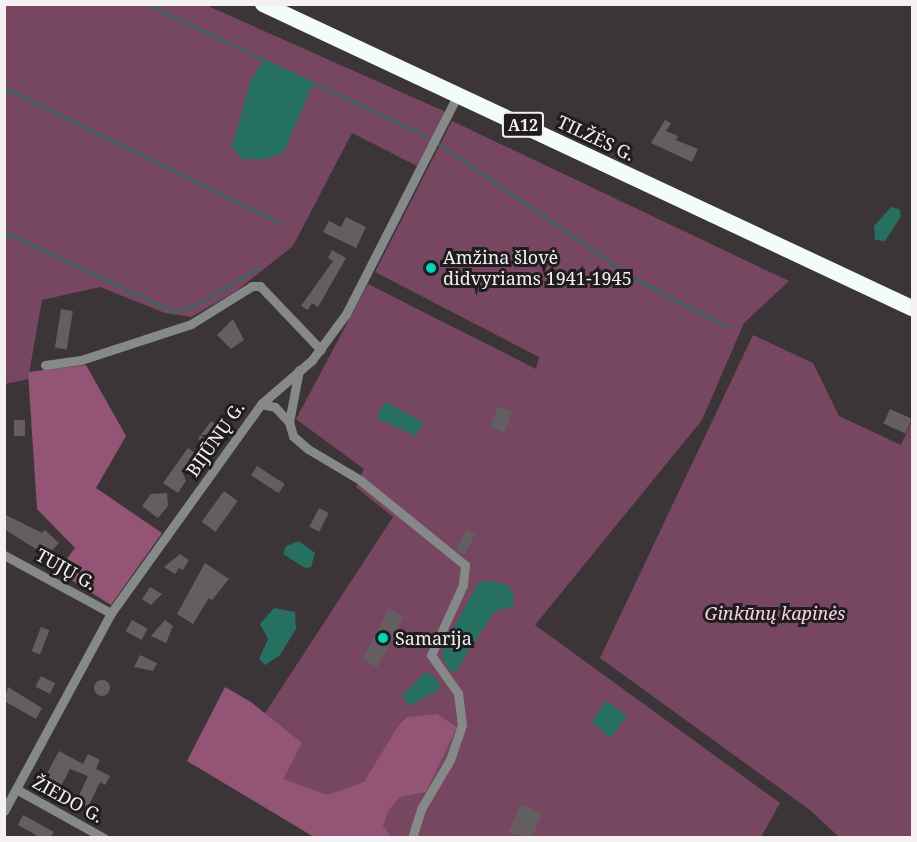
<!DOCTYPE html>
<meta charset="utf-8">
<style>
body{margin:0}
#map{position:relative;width:917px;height:842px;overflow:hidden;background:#3c3538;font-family:"Noto Serif",serif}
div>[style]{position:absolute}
.green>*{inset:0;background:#774660}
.forest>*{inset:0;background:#945476}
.water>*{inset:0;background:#257061}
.stream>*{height:2px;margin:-1px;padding:0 1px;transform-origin:1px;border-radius:1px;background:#257061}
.building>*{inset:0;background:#655e61;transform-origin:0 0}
.round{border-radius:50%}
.street>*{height:9px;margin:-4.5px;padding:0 4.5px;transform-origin:4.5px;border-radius:4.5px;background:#858988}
.highway>*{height:16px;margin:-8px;padding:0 8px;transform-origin:8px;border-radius:8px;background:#f2fcf9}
.dots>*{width:16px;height:16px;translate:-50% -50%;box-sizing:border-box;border:3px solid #201d1f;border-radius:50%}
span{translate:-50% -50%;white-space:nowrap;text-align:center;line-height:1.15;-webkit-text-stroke:6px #201d1f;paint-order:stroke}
.shield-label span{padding:2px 4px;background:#201d1f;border:2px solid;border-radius:4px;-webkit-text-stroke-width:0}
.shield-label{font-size:16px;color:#f5f0f2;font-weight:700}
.street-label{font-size:18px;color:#f5f0f2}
.poi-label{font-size:18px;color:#f5f0f2}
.left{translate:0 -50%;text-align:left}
.park-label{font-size:18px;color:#f7d0e3;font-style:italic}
.frame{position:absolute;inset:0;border:6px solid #f5f0f2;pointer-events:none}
</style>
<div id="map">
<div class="green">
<div style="clip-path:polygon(5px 5px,206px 5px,446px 112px,417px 166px,352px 133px,293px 246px,235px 292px,191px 317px,165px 313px,100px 287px,42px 300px,28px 379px,5px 384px)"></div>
<div style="clip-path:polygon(452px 121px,789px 281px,744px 323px,702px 420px,535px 625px,780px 803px,761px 837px,314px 837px,222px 779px,393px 517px,356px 487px,364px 469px,296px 419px,368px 284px,536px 369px,539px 357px,375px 272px)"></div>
<div style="clip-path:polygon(753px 335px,813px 363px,839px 416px,901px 445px,912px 421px,912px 837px,839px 837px,810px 810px,600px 658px)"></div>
</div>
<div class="forest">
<div style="clip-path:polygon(86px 365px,126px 436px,96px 488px,162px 533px,111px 605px,57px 571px,75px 548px,37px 509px,28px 372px)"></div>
<div style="clip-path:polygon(225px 687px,251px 702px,302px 743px,283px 779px,327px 795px,364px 782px,398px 726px,407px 717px,437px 714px,457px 727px,426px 792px,400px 797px,388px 811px,383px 826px,391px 837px,314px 837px,187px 761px)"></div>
</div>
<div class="water">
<div style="clip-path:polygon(264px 60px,313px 84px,283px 153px,266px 159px,242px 159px,232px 146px,251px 80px)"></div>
<div style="clip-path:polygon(891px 207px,899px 209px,901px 216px,885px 241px,875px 240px,874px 226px)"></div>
<div style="clip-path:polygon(385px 402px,423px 422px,416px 436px,376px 418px)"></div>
<div style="clip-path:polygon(299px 541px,315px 553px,311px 567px,305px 568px,283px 554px,286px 546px)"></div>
<div style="clip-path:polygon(486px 581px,506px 584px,513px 594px,514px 606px,495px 611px,455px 672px,450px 671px,443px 658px,443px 647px,478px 583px)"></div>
<div style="clip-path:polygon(274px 608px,295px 612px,296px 629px,280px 655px,265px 665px,259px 659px,268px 639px,260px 624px)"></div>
<div style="clip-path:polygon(426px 672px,439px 681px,440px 689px,409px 706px,402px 695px)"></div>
<div style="clip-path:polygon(606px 701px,627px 716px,610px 738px,592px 722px)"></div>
</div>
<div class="stream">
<div style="left:146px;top:4px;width:312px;rotate:25.3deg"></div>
<div style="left:4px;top:88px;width:309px;rotate:26.1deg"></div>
<div style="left:439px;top:144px;width:238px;rotate:34.6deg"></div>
<div style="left:635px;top:279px;width:105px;rotate:27.3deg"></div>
<div style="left:4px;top:232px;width:186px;rotate:25.2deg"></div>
<div style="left:172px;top:311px;width:17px;rotate:-7deg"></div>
<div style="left:189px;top:309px;width:82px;rotate:-30deg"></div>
</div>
<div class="building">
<div style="clip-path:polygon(665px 120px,671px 123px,666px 131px,678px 136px,676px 140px,698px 149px,692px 162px,651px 143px)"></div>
<div style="clip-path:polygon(346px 217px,366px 227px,356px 248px,323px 232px,329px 221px,341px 227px)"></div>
<div style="clip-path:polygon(332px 250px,346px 258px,318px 307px,312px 303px,308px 310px,301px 306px,333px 261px,328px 258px)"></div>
<div style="left:61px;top:309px;width:12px;height:39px;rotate:9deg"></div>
<div style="clip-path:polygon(233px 319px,244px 340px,231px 349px,217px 335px)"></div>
<div style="left:498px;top:406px;width:16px;height:22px;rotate:22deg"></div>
<div style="left:890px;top:409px;width:24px;height:16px;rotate:24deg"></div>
<div style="left:14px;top:420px;width:11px;height:16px"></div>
<div style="left:211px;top:421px;width:14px;height:22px;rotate:36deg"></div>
<div style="clip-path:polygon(188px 448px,195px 453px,182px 471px,186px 481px,178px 493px,163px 483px)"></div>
<div style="left:257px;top:466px;width:33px;height:11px;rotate:33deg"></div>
<div style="left:224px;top:491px;width:17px;height:38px;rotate:36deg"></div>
<div style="clip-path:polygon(167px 493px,168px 506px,158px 518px,142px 506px,151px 494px)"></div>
<div style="left:319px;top:508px;width:11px;height:21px;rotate:27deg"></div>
<div style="clip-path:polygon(4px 514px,42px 533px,45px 530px,59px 543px,47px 556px,4px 529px)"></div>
<div style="clip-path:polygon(467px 530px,475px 534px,464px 555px,456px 549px)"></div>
<div style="clip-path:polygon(180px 554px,189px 560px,183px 570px,179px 568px,175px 574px,164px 567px)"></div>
<div style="clip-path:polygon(205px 563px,229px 579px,212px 600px,209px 598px,193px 624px,177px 614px)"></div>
<div style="clip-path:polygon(150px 587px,162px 594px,151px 605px,142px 599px)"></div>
<div style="left:389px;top:609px;width:17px;height:57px;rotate:28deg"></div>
<div style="left:132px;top:620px;width:18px;height:13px;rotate:29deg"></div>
<div style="clip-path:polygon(165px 620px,173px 626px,166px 643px,151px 636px)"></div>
<div style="left:41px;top:627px;width:9px;height:26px;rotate:21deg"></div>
<div style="clip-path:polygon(140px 655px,157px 663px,153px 671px,134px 667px)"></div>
<div style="left:41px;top:676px;width:16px;height:12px;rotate:27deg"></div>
<div class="round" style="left:94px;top:680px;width:16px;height:16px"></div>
<div style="clip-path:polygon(8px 687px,42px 708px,36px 719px,4px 701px)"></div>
<div style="clip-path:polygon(59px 751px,83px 764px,88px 754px,100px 760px,96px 769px,110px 776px,105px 785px,100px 782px,88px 807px,76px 802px,88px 776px,70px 769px,58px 792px,42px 783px)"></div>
<div style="clip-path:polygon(521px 804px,542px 814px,532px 837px,508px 833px)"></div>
<div style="clip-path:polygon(23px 815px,54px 832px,51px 837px,35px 837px,36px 835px,18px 825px)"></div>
</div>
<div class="street">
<div style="left:45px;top:365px;width:36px;rotate:-8deg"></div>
<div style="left:81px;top:360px;width:116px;rotate:-18.1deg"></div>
<div style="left:191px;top:324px;width:72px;rotate:-31.9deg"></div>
<div style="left:252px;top:286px;width:8px"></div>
<div style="left:260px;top:286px;width:88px;rotate:46.4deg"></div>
<div style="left:261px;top:404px;width:14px;rotate:12deg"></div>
<div style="left:275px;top:407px;width:21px;rotate:47deg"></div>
<div style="left:289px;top:422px;width:15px;rotate:74deg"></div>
<div style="left:293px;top:436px;width:20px;rotate:41deg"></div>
<div style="left:308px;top:449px;width:61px;rotate:30.8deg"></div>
<div style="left:360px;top:480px;width:135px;rotate:39deg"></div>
<div style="left:465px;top:565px;width:20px;rotate:96deg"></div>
<div style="left:463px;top:585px;width:77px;rotate:114.6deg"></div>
<div style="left:431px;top:655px;width:47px;rotate:54.6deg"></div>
<div style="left:458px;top:693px;width:32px;rotate:83deg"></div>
<div style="left:462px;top:725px;width:37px;rotate:109deg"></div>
<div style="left:450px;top:760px;width:57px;rotate:120.6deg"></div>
<div style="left:421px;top:809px;width:30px;rotate:107deg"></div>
<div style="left:289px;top:422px;width:53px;rotate:-79.1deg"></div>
<div style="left:4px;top:555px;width:122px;rotate:28.5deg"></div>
<div style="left:16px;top:789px;width:101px;rotate:29.1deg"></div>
<div style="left:4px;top:811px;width:225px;rotate:-61.6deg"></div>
<div style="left:111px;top:613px;width:257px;rotate:-54.3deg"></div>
<div style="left:261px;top:404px;width:67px;rotate:-40.8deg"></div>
<div style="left:312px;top:360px;width:57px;rotate:-53.5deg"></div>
<div style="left:346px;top:314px;width:247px;rotate:-63deg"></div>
</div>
<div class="highway">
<div style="left:263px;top:4px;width:717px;rotate:25.1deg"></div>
</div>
<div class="dots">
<div style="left:431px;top:268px;background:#03d5b6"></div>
<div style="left:383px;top:638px;background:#03d5b6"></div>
</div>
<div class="shield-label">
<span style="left:523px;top:125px">A12</span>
</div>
<div class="street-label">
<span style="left:596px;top:138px;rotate:25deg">TILŽĖS G.</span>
<span style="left:215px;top:439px;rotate:-55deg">BIJŪNŲ G.</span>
<span style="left:66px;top:569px;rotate:29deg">TUJŲ G.</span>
<span style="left:68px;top:799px;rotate:29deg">ŽIEDO G.</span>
</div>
<div class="poi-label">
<span class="left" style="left:443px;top:268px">Amžina šlovė<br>didvyriams 1941-1945</span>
<span class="left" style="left:395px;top:638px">Samarija</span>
</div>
<div class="park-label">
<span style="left:775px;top:613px">Ginkūnų kapinės</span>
</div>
<div class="frame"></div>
</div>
